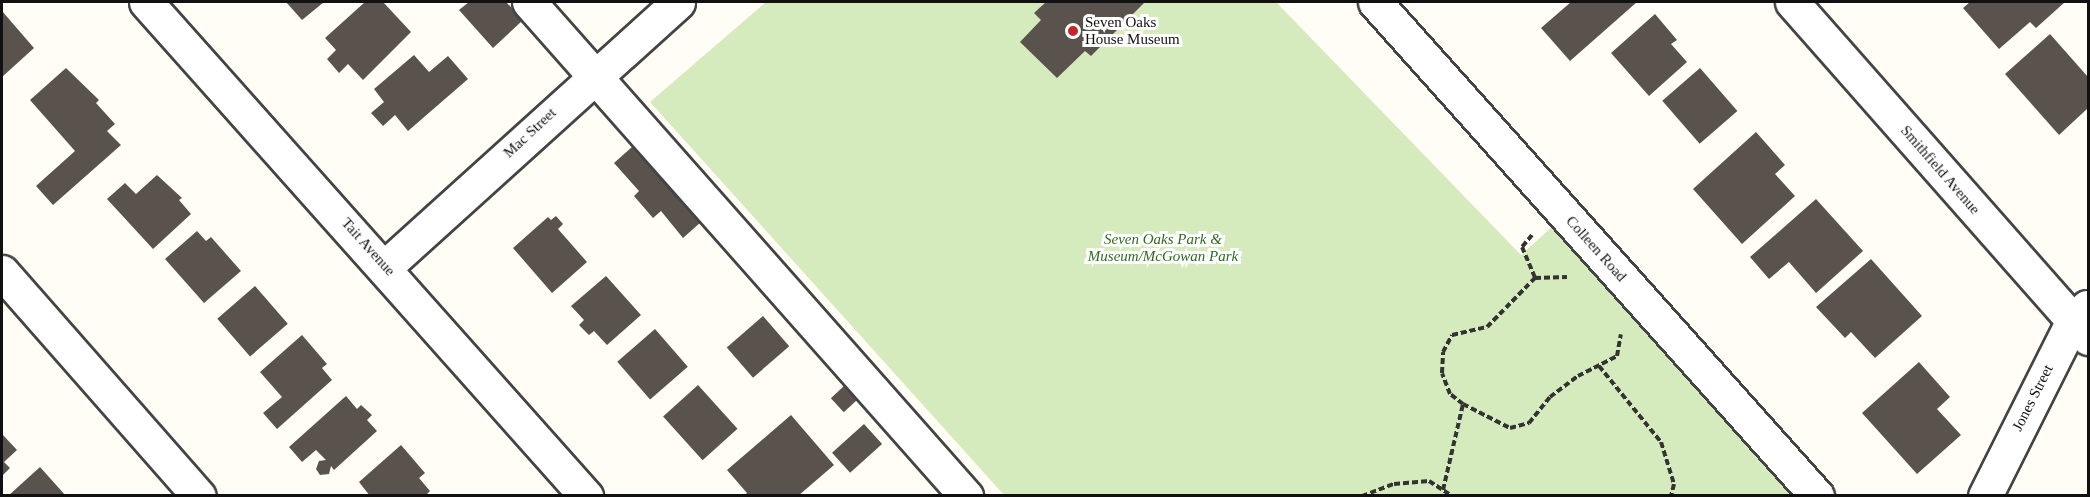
<!DOCTYPE html>
<style>
body{margin:0}
#map{position:relative;width:2090px;height:497px;overflow:hidden;background:#fffdf5;font-family:Georgia,serif}
div>[style]{position:absolute}
.green>*{inset:0;background:#d5ebbd}
.building>*{inset:0;background:#5a524d;transform-origin:0 0}
.path>*{height:4px;margin-top:-2px;transform-origin:0;background:repeating-linear-gradient(90deg,#333 0 6px,transparent 0 9px)}
.roads{filter:drop-shadow(2px 0 #444) drop-shadow(-2px 0 #444) drop-shadow(0 2px #444) drop-shadow(0 -2px #444)}
.minor>*{height:33px;margin:-16.5px;padding:0 16.5px;transform-origin:16.5px;border-radius:16.5px;background:#fff}
.dots>*{width:16px;height:16px;translate:-50% -50%;box-sizing:border-box;border:3px solid #fff;border-radius:50%}
span{translate:-50% -50%;white-space:nowrap;text-align:center;line-height:1.15;-webkit-text-stroke:6px #fff;paint-order:stroke}
.poi-label{font-size:15px;color:#111}
.left{translate:0 -50%;text-align:left}
.street-label{font-size:15px;color:#111}
.park-label{font-size:15px;color:#2f6b1f;font-style:italic}
.frame{position:absolute;inset:0;border:3px solid #111;pointer-events:none}
</style>
<div id="map">
<div class="green">
<div style="clip-path:polygon(766px 2px,1276px 2px,1521px 255px,1552px 227px,1791px 495px,1004px 495px,650px 102px)"></div>
</div>
<div class="building">
<div style="clip-path:polygon(286px 2px,324px 2px,302px 20px)"></div>
<div style="clip-path:polygon(365px 2px,383px 2px,411px 32px,363px 80px,348px 64px,339px 73px,327px 59px,336px 50px,325px 38px)"></div>
<div style="clip-path:polygon(469px 2px,506px 2px,523px 20px,493px 48px,459px 10px)"></div>
<div style="clip-path:polygon(1046px 2px,1145px 2px,1091px 56px,1085px 51px,1057px 78px,1020px 42px,1041px 20px,1034px 13px)"></div>
<div style="clip-path:polygon(1571px 2px,1637px 2px,1570px 61px,1541px 28px)"></div>
<div style="clip-path:polygon(1970px 2px,2065px 2px,2036px 28px,2030px 22px,1999px 49px,1963px 8px)"></div>
<div style="clip-path:polygon(2px 11px,34px 48px,2px 77px)"></div>
<div style="clip-path:polygon(1655px 14px,1677px 40px,1671px 44px,1687px 62px,1649px 96px,1611px 53px)"></div>
<div style="clip-path:polygon(2050px 34px,2088px 77px,2088px 108px,2059px 135px,2005px 74px)"></div>
<div style="clip-path:polygon(414px 55px,429px 72px,448px 56px,468px 79px,408px 131px,395px 115px,383px 126px,371px 113px,384px 102px,374px 89px)"></div>
<div style="clip-path:polygon(66px 68px,99px 100px,96px 103px,115px 124px,107px 131px,121px 145px,53px 205px,36px 186px,75px 151px,30px 100px)"></div>
<div style="left:1700px;top:68px;width:57px;height:50px;rotate:49deg"></div>
<div style="clip-path:polygon(1756px 132px,1785px 165px,1775px 174px,1795px 196px,1742px 244px,1693px 189px)"></div>
<div style="clip-path:polygon(632px 147px,701px 222px,683px 238px,661px 211px,653px 218px,634px 196px,639px 191px,614px 163px)"></div>
<div style="clip-path:polygon(157px 175px,182px 198px,179px 200px,191px 214px,153px 249px,107px 199px,125px 183px,136px 194px)"></div>
<div style="clip-path:polygon(1816px 199px,1863px 251px,1816px 293px,1789px 262px,1769px 279px,1750px 257px)"></div>
<div style="clip-path:polygon(556px 216px,563px 224px,558px 229px,587px 262px,552px 293px,513px 248px,548px 217px,551px 220px)"></div>
<div style="clip-path:polygon(197px 231px,206px 241px,211px 237px,241px 271px,204px 303px,165px 259px)"></div>
<div style="clip-path:polygon(1871px 259px,1922px 316px,1875px 358px,1851px 332px,1845px 338px,1816px 307px)"></div>
<div style="clip-path:polygon(606px 276px,641px 315px,607px 345px,594px 331px,589px 335px,579px 325px,584px 320px,571px 306px)"></div>
<div style="left:255px;top:286px;width:50px;height:50px;rotate:49deg"></div>
<div style="left:763px;top:316px;width:40px;height:48px;rotate:49deg"></div>
<div style="left:655px;top:329px;width:50px;height:50px;rotate:49deg"></div>
<div style="clip-path:polygon(302px 335px,327px 364px,322px 368px,332px 380px,277px 429px,263px 413px,282px 397px,260px 372px)"></div>
<div style="clip-path:polygon(1919px 362px,1950px 397px,1937px 409px,1961px 435px,1917px 474px,1862px 413px)"></div>
<div style="left:698px;top:385px;width:59px;height:47px;rotate:48deg"></div>
<div style="left:844px;top:386px;width:19px;height:18px;rotate:47deg"></div>
<div style="clip-path:polygon(346px 396px,357px 409px,361px 405px,372px 415px,367px 420px,377px 431px,334px 470px,331px 466px,329px 474px,320px 475px,316px 469px,319px 461px,326px 460px,316px 450px,302px 462px,289px 447px)"></div>
<div style="clip-path:polygon(791px 415px,834px 465px,798px 496px,744px 496px,747px 493px,727px 470px)"></div>
<div style="left:864px;top:424px;width:27px;height:43px;rotate:48deg"></div>
<div style="clip-path:polygon(2px 434px,17px 450px,4px 462px,10px 468px,2px 476px)"></div>
<div style="clip-path:polygon(401px 445px,425px 473px,419px 478px,430px 491px,425px 496px,370px 496px,359px 482px)"></div>
<div style="clip-path:polygon(40px 467px,66px 496px,8px 496px)"></div>
</div>
<div class="path">
<div style="left:1532px;top:235px;width:16px;rotate:130deg"></div>
<div style="left:1522px;top:247px;width:34px;rotate:67deg"></div>
<div style="left:1599px;top:366px;width:98px;rotate:50.8deg"></div>
<div style="left:1661px;top:442px;width:44px;rotate:72.8deg"></div>
<div style="left:1674px;top:484px;width:12px;rotate:104deg"></div>
<div style="left:1463px;top:404px;width:53px;rotate:27.1deg"></div>
<div style="left:1510px;top:428px;width:20px;rotate:-15deg"></div>
<div style="left:1529px;top:423px;width:33px;rotate:-51deg"></div>
<div style="left:1550px;top:397px;width:35px;rotate:-37deg"></div>
<div style="left:1578px;top:376px;width:44px;rotate:-27.1deg"></div>
<div style="left:1617px;top:356px;width:22px;rotate:-80deg"></div>
<div style="left:1443px;top:490px;width:88px;rotate:-76.9deg"></div>
<div style="left:1463px;top:404px;width:16px;rotate:-142deg"></div>
<div style="left:1450px;top:394px;width:22px;rotate:-111deg"></div>
<div style="left:1442px;top:373px;width:21px;rotate:-87deg"></div>
<div style="left:1443px;top:352px;width:19px;rotate:-62deg"></div>
<div style="left:1452px;top:335px;width:36px;rotate:-13deg"></div>
<div style="left:1487px;top:327px;width:69px;rotate:-45.6deg"></div>
<div style="left:1535px;top:278px;width:32px;rotate:-2deg"></div>
<div style="left:1362px;top:496px;width:34px;rotate:-21deg"></div>
<div style="left:1394px;top:484px;width:35px;rotate:-5deg"></div>
<div style="left:1429px;top:481px;width:27px;rotate:33deg"></div>
<div style="left:1630px;top:496px;width:11px"></div>
</div>
<div class="roads">
<div class="minor">
<div style="left:146px;top:2px;width:662px;rotate:48.31deg"></div>
<div style="left:529px;top:2px;width:660px;rotate:48.5deg"></div>
<div style="left:1375px;top:2px;width:663px;rotate:48.18deg"></div>
<div style="left:1792px;top:2px;width:448px;rotate:48.6deg"></div>
<div style="left:385px;top:267px;width:395px;rotate:-42.1deg"></div>
<div style="left:2px;top:272px;width:298px;rotate:48.7deg"></div>
<div style="left:1985px;top:496px;width:197px;rotate:-63.4deg"></div>
<div style="left:2073px;top:320px;width:19px;rotate:-43deg"></div>
</div>
</div>
<div class="dots">
<div style="left:1073px;top:31px;background:#c4262e"></div>
</div>
<div class="poi-label">
<span class="left" style="left:1085px;top:31px">Seven Oaks<br>House Museum</span>
</div>
<div class="street-label">
<span style="left:530px;top:133px;rotate:-43deg">Mac Street</span>
<span style="left:1940px;top:170px;rotate:49deg">Smithfield Avenue</span>
<span style="left:368px;top:247px;rotate:48deg">Tait Avenue</span>
<span style="left:1596px;top:249px;rotate:48deg">Colleen Road</span>
<span style="left:2033px;top:398px;rotate:-63deg">Jones Street</span>
</div>
<div class="park-label">
<span style="left:1163px;top:248px">Seven Oaks Park &amp;<br>Museum/McGowan Park</span>
</div>
<div class="frame"></div>
</div>
